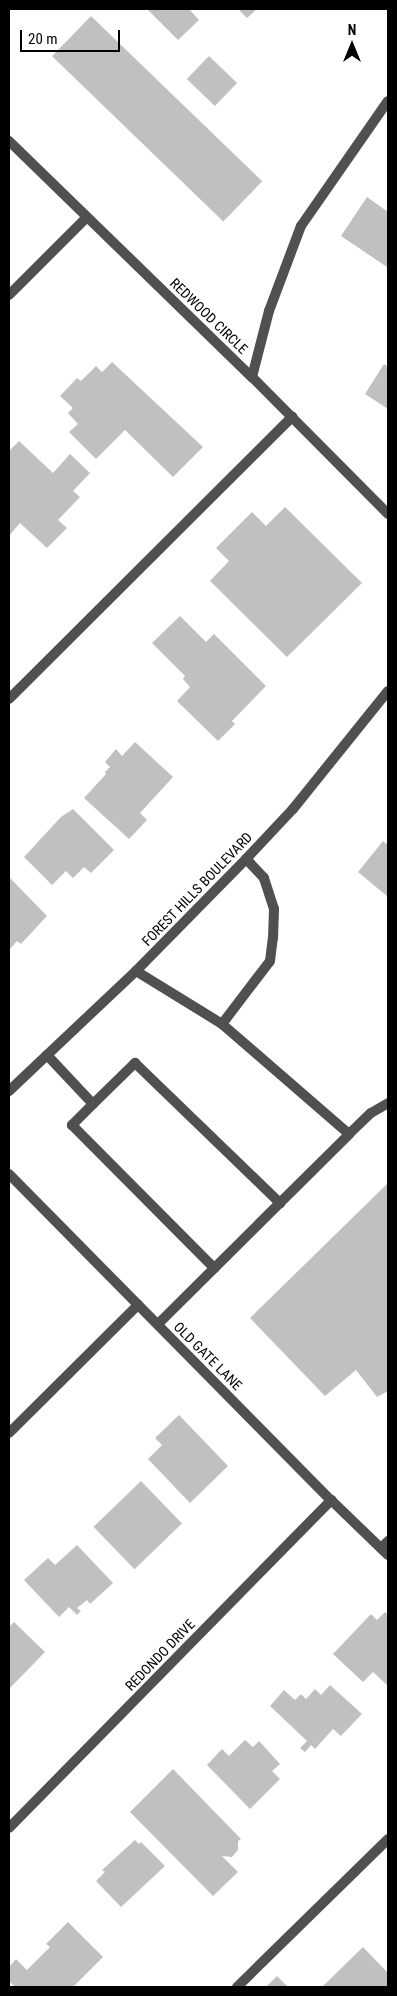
<!DOCTYPE html>
<style>
body{margin:0}
#map{position:relative;width:397px;height:1996px;overflow:hidden;background:#fff;font-family:"Roboto Condensed",sans-serif}
div>[style]{position:absolute}
.building>*{inset:0;background:#c0c0c0;transform-origin:0 0}
.service>*{height:10px;margin:-5px;padding:0 5px;transform-origin:5px;border-radius:5px;background:#505050}
.minor>*{height:10px;margin:-5px;padding:0 5px;transform-origin:5px;border-radius:5px;background:#505050}
span{translate:-50% -50%;white-space:nowrap;text-align:center;line-height:1.15;-webkit-text-stroke:4px #fff;paint-order:stroke}
.street-label{font-size:14px;color:#000}
.frame{position:absolute;inset:0;border:10px solid #000;pointer-events:none}
.north{position:absolute;left:327px;top:20px;width:50px;height:50px;-webkit-text-stroke:4px #fff;paint-order:stroke;rotate:0deg;font-size:14px;font-weight:700;line-height:20px;text-align:center;color:#000}
.north::after{content:'';display:block;margin:auto;width:18px;height:22px;background:#000;clip-path:polygon(50% 0,100% 100%,50% 72%,0 100%)}
.scale{position:absolute;left:20px;top:30px;width:100px;height:22px;box-sizing:border-box;border:2px solid #000;border-top:0;padding-left:6px;font-size:15px;line-height:18px;white-space:nowrap;color:#000;-webkit-text-stroke:4px #fff;paint-order:stroke}
</style>
<div id="map">
<div class="building">
<div style="clip-path:polygon(147px 9px,189px 9px,199px 20px,178px 40px)"></div>
<div style="clip-path:polygon(238px 9px,257px 9px,247px 18px)"></div>
<div style="left:91px;top:16px;width:238px;height:56px;rotate:44deg"></div>
<div style="left:209px;top:56px;width:39px;height:32px;rotate:44deg"></div>
<div style="clip-path:polygon(367px 197px,388px 212px,387px 267px,341px 236px)"></div>
<div style="clip-path:polygon(112px 362px,203px 447px,173px 477px,125px 430px,96px 459px,69px 432px,78px 424px,68px 413px,73px 408px,60px 396px,77px 378px,81px 381px,96px 366px,102px 372px)"></div>
<div style="clip-path:polygon(384px 364px,388px 367px,388px 409px,365px 394px)"></div>
<div style="clip-path:polygon(19px 441px,53px 473px,70px 454px,90px 473px,73px 491px,80px 497px,58px 520px,67px 528px,47px 548px,20px 523px,9px 536px,9px 451px)"></div>
<div style="clip-path:polygon(285px 507px,362px 583px,287px 657px,210px 581px,229px 561px,216px 548px,252px 512px,266px 526px)"></div>
<div style="clip-path:polygon(180px 616px,206px 642px,214px 634px,266px 686px,232px 721px,235px 724px,218px 741px,177px 701px,190px 687px,183px 679px,185px 676px,152px 643px)"></div>
<div style="clip-path:polygon(135px 742px,173px 777px,140px 813px,147px 820px,129px 839px,84px 798px,106px 774px,105px 772px,110px 767px,105px 762px,116px 749px,122px 756px)"></div>
<div style="clip-path:polygon(73px 809px,114px 850px,91px 873px,84px 867px,73px 878px,66px 871px,52px 885px,24px 857px,61px 817px)"></div>
<div style="clip-path:polygon(383px 841px,388px 845px,388px 897px,358px 872px)"></div>
<div style="clip-path:polygon(9px 877px,47px 916px,21px 944px,17px 941px,9px 950px)"></div>
<div style="clip-path:polygon(388px 1183px,388px 1391px,377px 1397px,356px 1370px,325px 1396px,250px 1318px)"></div>
<div style="clip-path:polygon(179px 1415px,228px 1466px,190px 1503px,148px 1459px,162px 1445px,155px 1438px)"></div>
<div style="left:141px;top:1481px;width:59px;height:66px;rotate:46deg"></div>
<div style="clip-path:polygon(77px 1545px,113px 1583px,90px 1604px,87px 1600px,77px 1608px,81px 1611px,77px 1615px,69px 1607px,59px 1617px,24px 1580px,48px 1558px,55px 1565px)"></div>
<div style="clip-path:polygon(385px 1612px,388px 1615px,388px 1686px,373px 1672px,363px 1682px,333px 1654px,371px 1614px,377px 1620px)"></div>
<div style="clip-path:polygon(14px 1622px,45px 1652px,9px 1689px,9px 1627px)"></div>
<div style="clip-path:polygon(330px 1685px,362px 1714px,341px 1736px,333px 1729px,315px 1749px,311px 1745px,305px 1752px,300px 1748px,307px 1741px,270px 1706px,284px 1690px,295px 1700px,301px 1694px,306px 1699px,315px 1689px,321px 1695px)"></div>
<div style="clip-path:polygon(245px 1740px,253px 1747px,259px 1741px,280px 1764px,272px 1771px,280px 1779px,250px 1809px,207px 1765px,222px 1749px,229px 1756px)"></div>
<div style="clip-path:polygon(173px 1769px,241px 1839px,238px 1841px,238px 1850px,232px 1857px,222px 1856px,238px 1872px,213px 1896px,130px 1812px)"></div>
<div style="clip-path:polygon(135px 1840px,139px 1844px,141px 1842px,165px 1866px,121px 1907px,96px 1881px,105px 1872px,102px 1870px)"></div>
<div style="clip-path:polygon(68px 1922px,103px 1957px,73px 1987px,15px 1987px,9px 1981px,9px 1967px,16px 1959px,27px 1970px,50px 1947px,46px 1944px)"></div>
<div style="clip-path:polygon(363px 1947px,388px 1973px,388px 1987px,322px 1987px)"></div>
<div style="clip-path:polygon(277px 1976px,288px 1987px,266px 1987px)"></div>
</div>
<div class="service">
<div style="left:252px;top:377px;width:68px;rotate:-75.6deg"></div>
<div style="left:269px;top:311px;width:91px;rotate:-69.4deg"></div>
<div style="left:301px;top:226px;width:152px;rotate:-55.2deg"></div>
<div style="left:9px;top:699px;width:400px;rotate:-44.9deg"></div>
<div style="left:136px;top:971px;width:101px;rotate:31.6deg"></div>
<div style="left:222px;top:1024px;width:168px;rotate:40.9deg"></div>
<div style="left:222px;top:1024px;width:79px;rotate:-52.7deg"></div>
<div style="left:270px;top:961px;width:23px;rotate:-83deg"></div>
<div style="left:273px;top:938px;width:29px;rotate:-88deg"></div>
<div style="left:274px;top:909px;width:33px;rotate:-108deg"></div>
<div style="left:264px;top:878px;width:26px;rotate:-133deg"></div>
<div style="left:47px;top:1055px;width:67px;rotate:46.8deg"></div>
<div style="left:93px;top:1104px;width:30px;rotate:135deg"></div>
<div style="left:72px;top:1125px;width:202px;rotate:45.2deg"></div>
<div style="left:93px;top:1104px;width:59px;rotate:-44.3deg"></div>
<div style="left:135px;top:1063px;width:202px;rotate:44deg"></div>
<div style="left:158px;top:1324px;width:269px;rotate:-44.8deg"></div>
<div style="left:349px;top:1134px;width:30px;rotate:-44deg"></div>
<div style="left:371px;top:1113px;width:20px;rotate:-30deg"></div>
<div style="left:9px;top:1433px;width:182px;rotate:-44.8deg"></div>
<div style="left:381px;top:1548px;width:10px;rotate:-45deg"></div>
<div style="left:237px;top:1987px;width:211px;rotate:-44.4deg"></div>
</div>
<div class="minor">
<div style="left:9px;top:141px;width:339px;rotate:44.2deg"></div>
<div style="left:252px;top:377px;width:193px;rotate:45.2deg"></div>
<div style="left:9px;top:295px;width:110px;rotate:-45deg"></div>
<div style="left:9px;top:1091px;width:175px;rotate:-43.4deg"></div>
<div style="left:136px;top:971px;width:157px;rotate:-45.5deg"></div>
<div style="left:246px;top:859px;width:69px;rotate:-46.8deg"></div>
<div style="left:293px;top:809px;width:151px;rotate:-51.2deg"></div>
<div style="left:9px;top:1174px;width:458px;rotate:45.4deg"></div>
<div style="left:331px;top:1500px;width:79px;rotate:44deg"></div>
<div style="left:9px;top:1828px;width:460px;rotate:-45.5deg"></div>
</div>
<div class="street-label">
<span style="left:209px;top:316px;rotate:44deg">REDWOOD CIRCLE</span>
<span style="left:197px;top:889px;rotate:-46deg">FOREST HILLS BOULEVARD</span>
<span style="left:208px;top:1356px;rotate:45deg">OLD GATE LANE</span>
<span style="left:160px;top:1655px;rotate:-46deg">REDONDO DRIVE</span>
</div>
<div class="frame"></div>
<div class="north">N</div>
<div class="scale">20 m</div>
</div>
